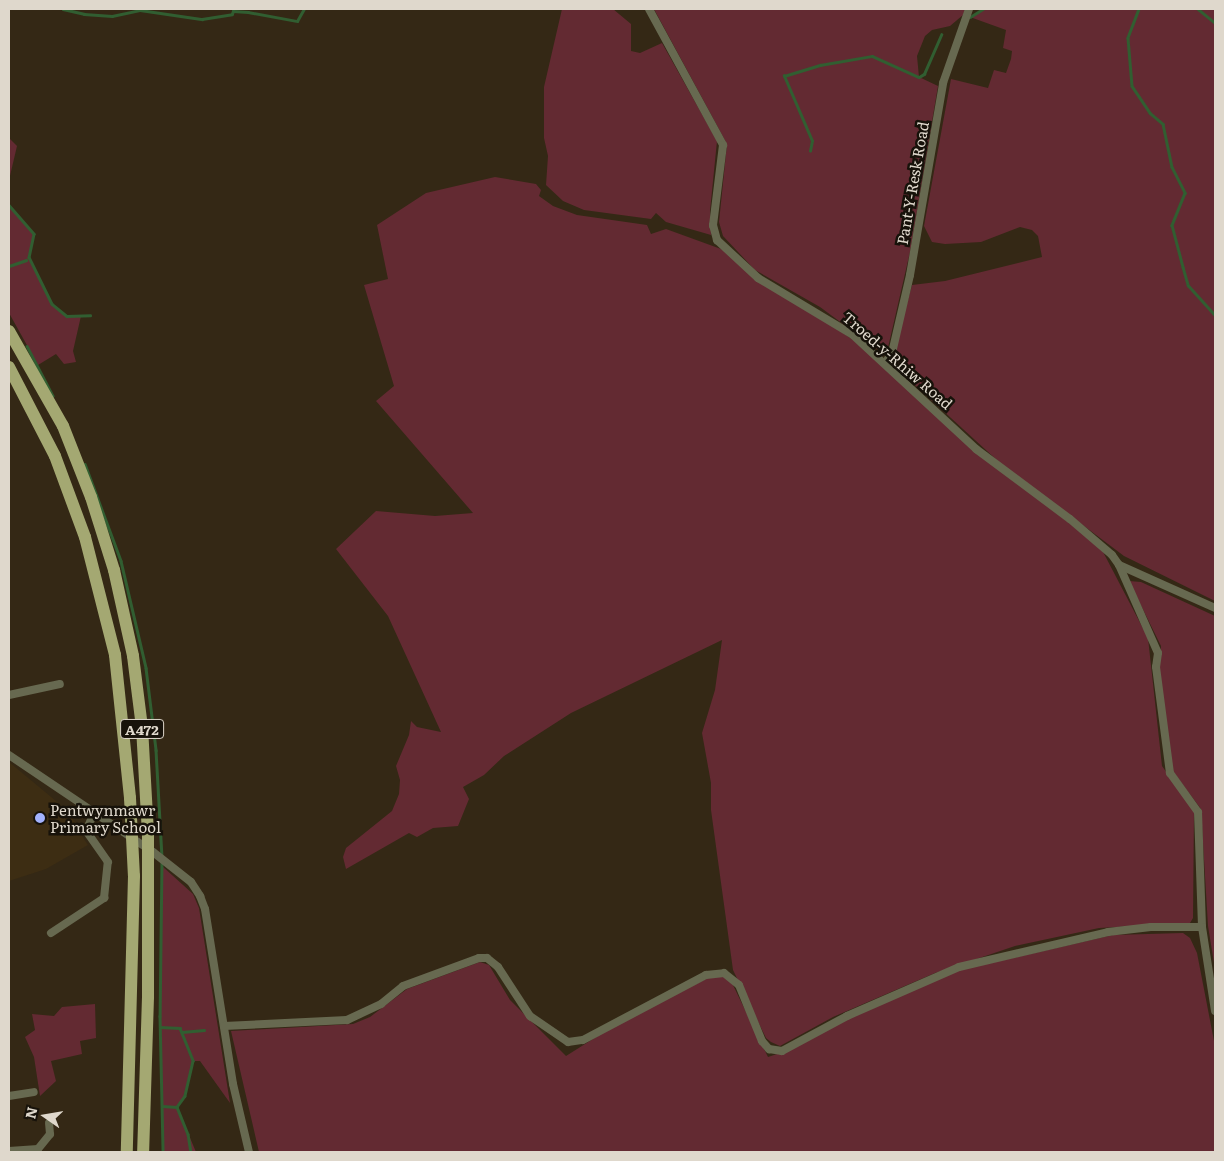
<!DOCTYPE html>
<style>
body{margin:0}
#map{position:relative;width:1224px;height:1161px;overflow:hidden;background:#342815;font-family:Literata,serif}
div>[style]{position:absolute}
.built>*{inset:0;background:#3d2d13}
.green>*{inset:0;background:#632a32}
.stream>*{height:2.5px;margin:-1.25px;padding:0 1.25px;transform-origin:1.25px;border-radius:1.25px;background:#315e31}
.street>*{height:8px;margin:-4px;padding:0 4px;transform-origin:4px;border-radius:4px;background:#676950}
.primary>*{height:12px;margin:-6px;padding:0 6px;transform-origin:6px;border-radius:6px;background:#a4a872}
.dots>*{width:14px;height:14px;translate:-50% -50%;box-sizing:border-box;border:2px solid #17120a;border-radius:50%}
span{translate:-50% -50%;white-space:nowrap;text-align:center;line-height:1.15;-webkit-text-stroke:5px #17120a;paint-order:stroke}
.shield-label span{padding:1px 4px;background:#17120a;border:1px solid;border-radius:4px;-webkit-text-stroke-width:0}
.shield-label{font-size:14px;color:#dfd8cc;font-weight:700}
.street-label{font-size:15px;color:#dfd8cc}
.poi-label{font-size:15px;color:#dfd8cc}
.left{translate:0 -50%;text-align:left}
.frame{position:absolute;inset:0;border:10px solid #dfd8cc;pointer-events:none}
.north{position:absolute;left:20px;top:1091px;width:50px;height:50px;-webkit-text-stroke:4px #17120a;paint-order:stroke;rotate:283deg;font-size:14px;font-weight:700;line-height:20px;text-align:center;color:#dfd8cc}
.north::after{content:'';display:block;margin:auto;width:18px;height:22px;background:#dfd8cc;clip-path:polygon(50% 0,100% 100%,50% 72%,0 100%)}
</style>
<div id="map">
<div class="built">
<div style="clip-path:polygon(9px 762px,62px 806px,82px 830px,80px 833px,88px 845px,46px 869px,9px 881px)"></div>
</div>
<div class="green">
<div style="clip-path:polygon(562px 9px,613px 9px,631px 24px,631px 51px,640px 53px,662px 43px,717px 141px,710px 211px,711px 235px,666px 222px,656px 213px,651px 219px,584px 210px,563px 201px,546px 185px,548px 156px,544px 138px,544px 87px)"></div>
<div style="clip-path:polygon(654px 9px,965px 9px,963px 15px,950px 26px,932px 30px,925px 36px,917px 56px,919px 77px,938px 86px,910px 252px,887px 352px,877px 349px,820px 307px,755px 270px,723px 236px,719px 222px,727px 144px)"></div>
<div style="clip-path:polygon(983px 9px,1215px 9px,1215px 601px,1124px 556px,999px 462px,891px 363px,912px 285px,945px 281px,1042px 257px,1038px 236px,1032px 230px,1020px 227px,981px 242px,945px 244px,932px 242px,924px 226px,951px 79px,988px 88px,994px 70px,1006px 73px,1011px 59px,1012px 51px,1003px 48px,1006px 30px,970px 17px)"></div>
<div style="clip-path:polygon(9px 138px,17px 146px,9px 180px)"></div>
<div style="clip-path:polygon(495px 177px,536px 184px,541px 190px,539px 196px,553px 206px,577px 215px,647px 225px,651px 234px,666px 229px,721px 249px,853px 340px,1012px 478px,1101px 548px,1148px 638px,1162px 766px,1194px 811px,1193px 918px,1190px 923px,1099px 928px,1015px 946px,935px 973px,833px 1017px,780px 1046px,771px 1042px,766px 1038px,733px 970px,711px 810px,711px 783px,702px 733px,715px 690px,722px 640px,571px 713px,504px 756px,484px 775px,463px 787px,469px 799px,458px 826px,433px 828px,417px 837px,409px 833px,346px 869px,343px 857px,346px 848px,392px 811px,399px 794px,400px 780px,396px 766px,409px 735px,411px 721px,417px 727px,441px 732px,388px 616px,336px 549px,376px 511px,435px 516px,473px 513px,376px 401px,394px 386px,364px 285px,388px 279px,377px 225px,426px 193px)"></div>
<div style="clip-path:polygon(9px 205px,34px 234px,29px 257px,52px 304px,67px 316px,81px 316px,73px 351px,76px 362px,64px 364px,56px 354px,38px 365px,9px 313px)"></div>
<div style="clip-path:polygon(1129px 581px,1141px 582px,1215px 616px,1215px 969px,1208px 926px,1201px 809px,1172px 770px,1159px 667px,1161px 646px)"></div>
<div style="clip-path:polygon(162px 866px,193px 894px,199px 908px,230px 1103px,200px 1061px,193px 1061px,185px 1096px,177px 1107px,196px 1152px,163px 1152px,160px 1016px)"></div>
<div style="clip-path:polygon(1183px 933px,1190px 938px,1197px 953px,1215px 1046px,1215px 1152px,259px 1152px,231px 1031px,353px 1024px,370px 1017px,407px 989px,480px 962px,489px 965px,510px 1000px,566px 1056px,612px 1027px,708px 978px,724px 976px,731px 981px,768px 1057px,789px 1050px,841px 1021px,960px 970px,1113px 935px)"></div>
<div style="clip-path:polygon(95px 1004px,96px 1038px,80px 1041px,82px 1054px,51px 1061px,56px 1081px,40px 1096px,34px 1057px,25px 1037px,35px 1030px,32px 1014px,54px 1016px,62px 1007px)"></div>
</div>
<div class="stream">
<div style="left:26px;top:9px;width:7px"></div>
<div style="left:63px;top:9px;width:22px;rotate:13deg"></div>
<div style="left:84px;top:14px;width:28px;rotate:4deg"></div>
<div style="left:112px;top:16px;width:29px;rotate:-12deg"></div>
<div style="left:140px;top:10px;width:63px;rotate:8.3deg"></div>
<div style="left:202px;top:19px;width:30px;rotate:-9deg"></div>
<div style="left:232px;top:14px;width:3px;rotate:-72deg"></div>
<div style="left:233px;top:11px;width:15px;rotate:4deg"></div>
<div style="left:248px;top:12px;width:50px;rotate:10.4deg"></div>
<div style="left:297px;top:21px;width:14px;rotate:-60deg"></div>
<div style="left:1139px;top:9px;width:31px;rotate:111deg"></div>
<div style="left:1128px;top:38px;width:48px;rotate:85.2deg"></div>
<div style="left:1132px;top:86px;width:32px;rotate:56deg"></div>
<div style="left:1150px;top:113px;width:17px;rotate:40deg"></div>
<div style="left:1163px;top:124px;width:44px;rotate:78.2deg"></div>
<div style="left:1172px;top:167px;width:29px;rotate:63deg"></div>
<div style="left:1185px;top:193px;width:35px;rotate:112deg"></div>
<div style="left:1172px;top:225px;width:43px;rotate:75.3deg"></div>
<div style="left:1183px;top:267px;width:19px;rotate:74deg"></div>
<div style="left:1188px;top:285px;width:40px;rotate:48deg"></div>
<div style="left:1198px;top:9px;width:22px;rotate:39deg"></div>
<div style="left:970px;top:17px;width:15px;rotate:-32deg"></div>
<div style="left:810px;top:151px;width:10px;rotate:-79deg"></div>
<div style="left:812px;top:141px;width:71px;rotate:-113.3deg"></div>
<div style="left:784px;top:76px;width:38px;rotate:-17deg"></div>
<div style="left:820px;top:65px;width:53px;rotate:-9.8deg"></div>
<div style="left:872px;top:56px;width:51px;rotate:24.1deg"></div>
<div style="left:919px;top:77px;width:6px;rotate:-31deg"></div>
<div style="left:924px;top:74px;width:43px;rotate:-66.4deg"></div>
<div style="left:9px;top:205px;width:38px;rotate:49deg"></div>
<div style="left:34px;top:234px;width:24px;rotate:102deg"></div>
<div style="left:29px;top:257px;width:52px;rotate:63.9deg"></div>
<div style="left:52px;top:304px;width:19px;rotate:39deg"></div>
<div style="left:67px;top:316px;width:23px;rotate:-2deg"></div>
<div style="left:9px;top:266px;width:18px;rotate:-19deg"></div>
<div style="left:27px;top:346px;width:56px;rotate:62.5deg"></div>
<div style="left:85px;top:464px;width:103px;rotate:69.6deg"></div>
<div style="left:121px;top:561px;width:110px;rotate:76.8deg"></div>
<div style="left:146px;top:668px;width:83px;rotate:83deg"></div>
<div style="left:156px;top:750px;width:106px;rotate:86.8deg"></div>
<div style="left:162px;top:861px;width:155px;rotate:90.7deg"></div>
<div style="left:160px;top:1016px;width:136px;rotate:88.7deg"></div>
<div style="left:160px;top:1027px;width:20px;rotate:3deg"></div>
<div style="left:180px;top:1028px;width:35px;rotate:68deg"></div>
<div style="left:193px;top:1061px;width:36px;rotate:103deg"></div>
<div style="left:185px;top:1096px;width:14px;rotate:126deg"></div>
<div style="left:177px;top:1107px;width:29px;rotate:68deg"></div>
<div style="left:188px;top:1134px;width:18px;rotate:81deg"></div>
<div style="left:182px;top:1032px;width:22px;rotate:-5deg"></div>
<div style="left:162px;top:1106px;width:15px;rotate:4deg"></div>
</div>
<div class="street">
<div style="left:649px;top:9px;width:155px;rotate:61.4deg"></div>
<div style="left:723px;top:145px;width:81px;rotate:97.1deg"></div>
<div style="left:713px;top:225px;width:16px;rotate:75deg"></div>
<div style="left:717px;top:240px;width:56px;rotate:42.8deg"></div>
<div style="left:758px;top:278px;width:111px;rotate:31deg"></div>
<div style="left:853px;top:335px;width:168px;rotate:42.8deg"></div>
<div style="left:976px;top:449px;width:117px;rotate:36.7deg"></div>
<div style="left:1070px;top:519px;width:55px;rotate:40.6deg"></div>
<div style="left:1112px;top:555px;width:12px;rotate:55deg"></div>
<div style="left:1119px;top:565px;width:105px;rotate:24.1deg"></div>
<div style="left:885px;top:363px;width:12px;rotate:-55deg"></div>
<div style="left:892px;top:353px;width:80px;rotate:-77deg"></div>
<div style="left:910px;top:275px;width:195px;rotate:-80.2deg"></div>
<div style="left:943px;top:83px;width:78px;rotate:-70.6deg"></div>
<div style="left:1119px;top:565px;width:96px;rotate:66.1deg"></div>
<div style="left:1158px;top:653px;width:14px;rotate:98deg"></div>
<div style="left:1156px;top:667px;width:107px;rotate:82.5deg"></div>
<div style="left:1170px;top:773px;width:48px;rotate:54.3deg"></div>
<div style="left:1198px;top:812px;width:115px;rotate:88deg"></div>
<div style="left:1202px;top:927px;width:85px;rotate:81.2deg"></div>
<div style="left:9px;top:695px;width:52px;rotate:-12.2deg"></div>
<div style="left:9px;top:755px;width:174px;rotate:34deg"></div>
<div style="left:153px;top:852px;width:48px;rotate:38.3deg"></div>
<div style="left:191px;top:882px;width:17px;rotate:57deg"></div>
<div style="left:200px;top:896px;width:14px;rotate:69deg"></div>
<div style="left:205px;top:909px;width:177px;rotate:80.9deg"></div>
<div style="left:233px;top:1084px;width:70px;rotate:76.8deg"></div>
<div style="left:51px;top:933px;width:64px;rotate:-33.4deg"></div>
<div style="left:104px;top:898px;width:36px;rotate:-84deg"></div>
<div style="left:108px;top:862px;width:38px;rotate:-125deg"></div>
<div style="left:86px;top:831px;width:20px;rotate:-66deg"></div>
<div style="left:224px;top:1026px;width:123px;rotate:-2.8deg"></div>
<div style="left:347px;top:1020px;width:38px;rotate:-25deg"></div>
<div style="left:381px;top:1004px;width:28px;rotate:-39deg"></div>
<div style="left:403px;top:986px;width:81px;rotate:-20.2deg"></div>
<div style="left:479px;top:958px;width:8px"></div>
<div style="left:487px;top:958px;width:14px;rotate:39deg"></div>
<div style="left:498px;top:967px;width:59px;rotate:56.9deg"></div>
<div style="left:530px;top:1016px;width:46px;rotate:34.4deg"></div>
<div style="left:568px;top:1042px;width:15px;rotate:-8deg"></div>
<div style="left:583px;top:1040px;width:139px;rotate:-27.9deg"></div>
<div style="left:706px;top:975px;width:18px;rotate:-6deg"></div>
<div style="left:724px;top:973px;width:19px;rotate:39deg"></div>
<div style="left:739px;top:985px;width:61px;rotate:67.7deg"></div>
<div style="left:762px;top:1041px;width:11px;rotate:49deg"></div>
<div style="left:769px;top:1049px;width:13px;rotate:9deg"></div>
<div style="left:782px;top:1051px;width:74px;rotate:-28.3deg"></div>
<div style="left:847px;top:1016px;width:122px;rotate:-23.6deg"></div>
<div style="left:959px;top:967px;width:153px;rotate:-13.2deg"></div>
<div style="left:1108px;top:932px;width:43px;rotate:-6.6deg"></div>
<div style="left:1151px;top:927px;width:51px"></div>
<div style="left:9px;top:1096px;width:25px;rotate:-9deg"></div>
<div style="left:9px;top:1151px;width:29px;rotate:-4deg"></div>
<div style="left:38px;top:1149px;width:19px;rotate:-51deg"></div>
<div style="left:50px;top:1134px;width:11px;rotate:-95deg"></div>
</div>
<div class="primary">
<div style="left:9px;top:331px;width:109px;rotate:60.4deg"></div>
<div style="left:63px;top:426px;width:76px;rotate:68.5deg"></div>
<div style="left:91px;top:497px;width:77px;rotate:72.5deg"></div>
<div style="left:114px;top:570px;width:88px;rotate:77.5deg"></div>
<div style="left:133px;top:656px;width:72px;rotate:82.8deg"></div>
<div style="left:142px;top:727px;width:109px;rotate:86.8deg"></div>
<div style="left:148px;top:836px;width:161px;rotate:90deg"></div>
<div style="left:148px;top:997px;width:155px;rotate:91.8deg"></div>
<div style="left:9px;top:367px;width:100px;rotate:62.7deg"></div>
<div style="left:55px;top:456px;width:86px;rotate:69.7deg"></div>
<div style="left:85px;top:537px;width:122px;rotate:75.7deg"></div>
<div style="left:115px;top:655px;width:144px;rotate:84deg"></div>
<div style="left:130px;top:798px;width:78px;rotate:87.1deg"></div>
<div style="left:134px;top:876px;width:276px;rotate:91.5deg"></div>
</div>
<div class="dots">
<div style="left:40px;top:818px;background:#a3b2fd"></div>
</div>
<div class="shield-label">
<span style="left:142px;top:729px">A472</span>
</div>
<div class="street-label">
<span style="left:912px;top:183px;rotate:-80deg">Pant-Y-Resk Road</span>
<span style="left:898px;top:360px;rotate:41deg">Troed-y-Rhiw Road</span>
</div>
<div class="poi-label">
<span class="left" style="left:50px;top:818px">Pentwynmawr<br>Primary School</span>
</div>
<div class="frame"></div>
<div class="north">N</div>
</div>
